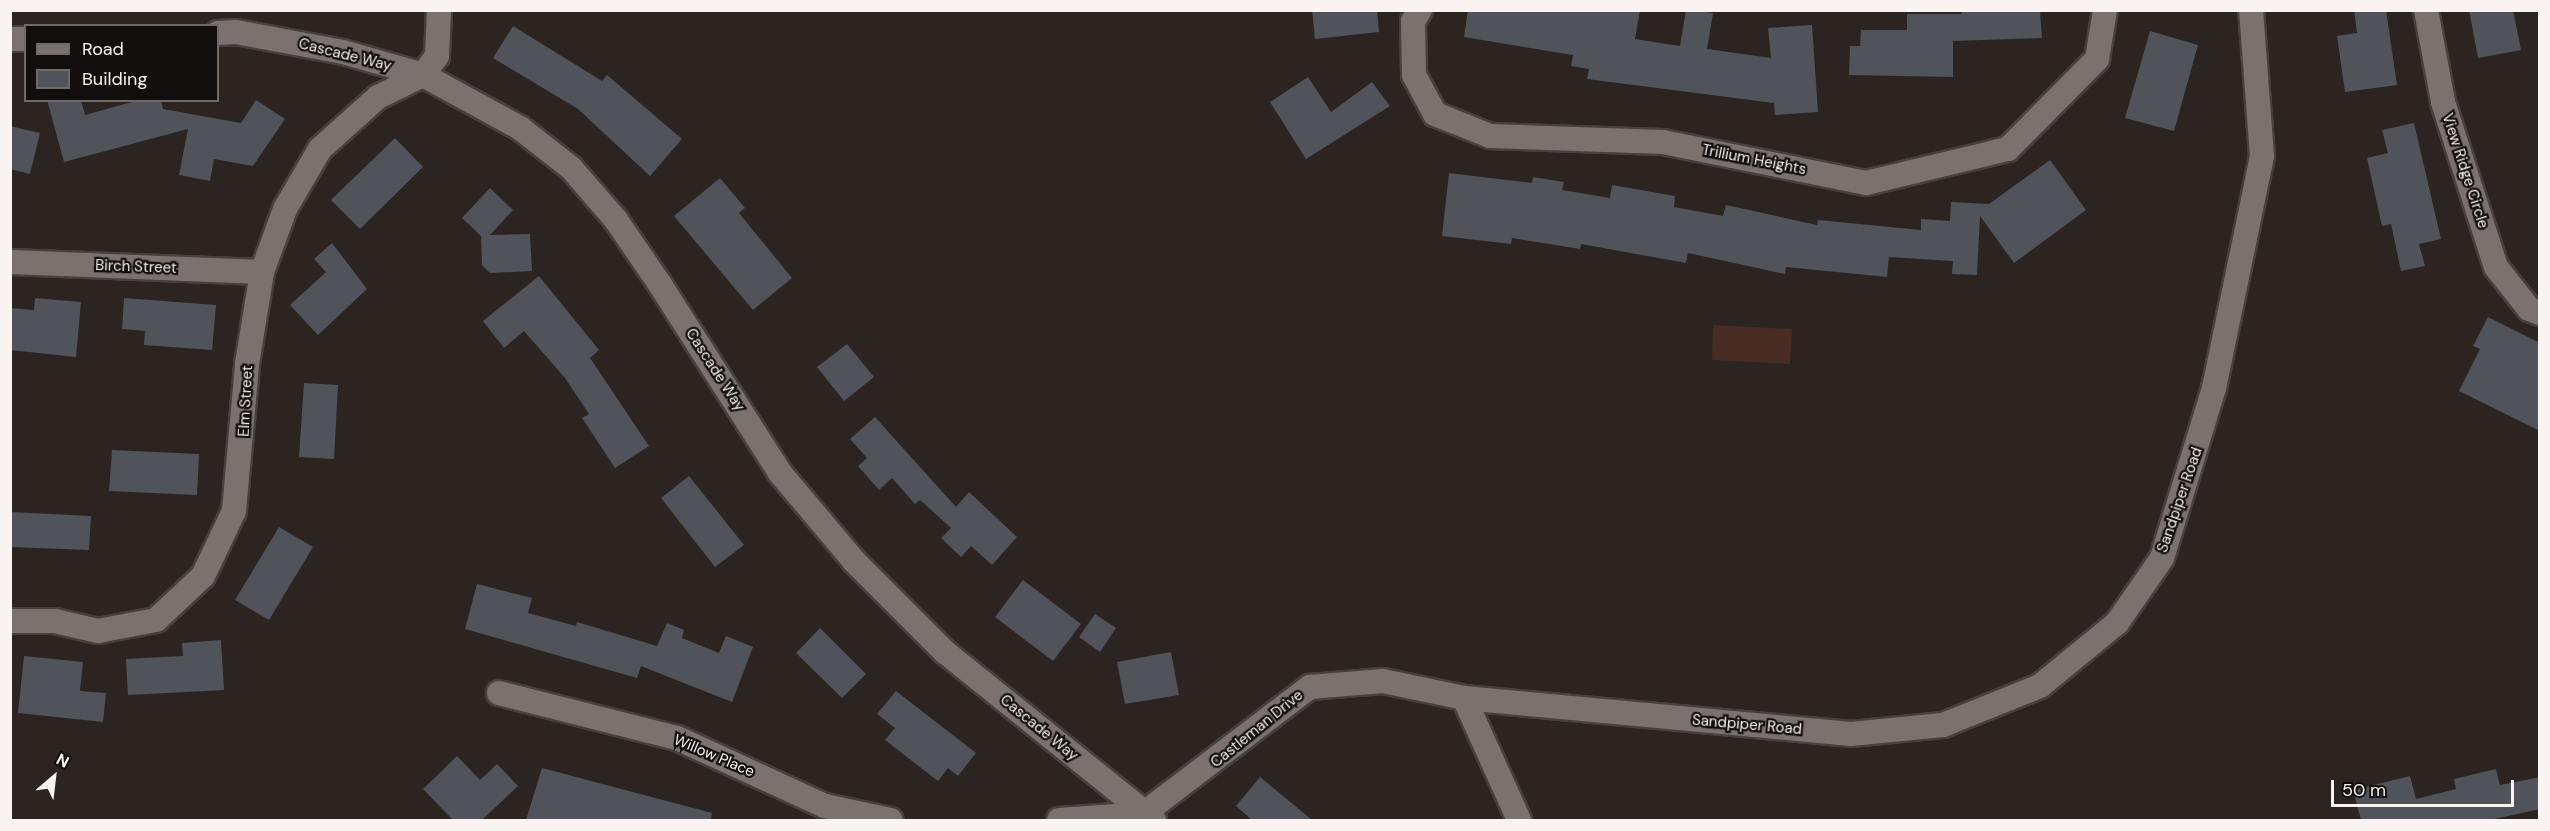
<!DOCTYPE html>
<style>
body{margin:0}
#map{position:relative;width:2550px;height:831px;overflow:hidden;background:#2b2421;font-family:"DM Sans",sans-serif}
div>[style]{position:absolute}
.green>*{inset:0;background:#492c23}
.building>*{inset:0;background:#50535a}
.roads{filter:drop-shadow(2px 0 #46403e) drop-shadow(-2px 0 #46403e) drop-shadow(0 2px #46403e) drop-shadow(0 -2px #46403e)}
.minor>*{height:24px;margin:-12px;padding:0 12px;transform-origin:12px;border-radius:12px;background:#7b726f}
span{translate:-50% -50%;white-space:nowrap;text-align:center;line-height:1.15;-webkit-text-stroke:4.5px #110e0d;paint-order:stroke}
.street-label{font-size:15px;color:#f9f4f2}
.frame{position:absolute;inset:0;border:12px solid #f9f4f2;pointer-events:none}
.legend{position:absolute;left:24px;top:24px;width:195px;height:78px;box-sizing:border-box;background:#110e0d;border:2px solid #6e6a69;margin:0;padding:8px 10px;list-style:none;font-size:18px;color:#f9f4f2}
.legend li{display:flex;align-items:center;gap:12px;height:30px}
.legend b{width:30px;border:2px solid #6e6a69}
.north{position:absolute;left:24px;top:747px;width:60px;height:60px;-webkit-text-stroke:4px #110e0d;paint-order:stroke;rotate:28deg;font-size:16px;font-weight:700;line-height:24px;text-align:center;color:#f9f4f2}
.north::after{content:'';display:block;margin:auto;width:21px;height:27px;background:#f9f4f2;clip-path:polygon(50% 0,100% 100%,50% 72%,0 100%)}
.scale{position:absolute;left:2331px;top:780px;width:183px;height:27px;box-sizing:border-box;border:3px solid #f9f4f2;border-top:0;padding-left:8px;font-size:18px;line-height:21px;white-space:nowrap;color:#f9f4f2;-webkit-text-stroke:4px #110e0d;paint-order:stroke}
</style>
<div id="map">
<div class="green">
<div style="clip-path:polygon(1713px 325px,1792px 329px,1790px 364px,1712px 360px)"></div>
</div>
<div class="building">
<div style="clip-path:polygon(1312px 10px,1377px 10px,1379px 32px,1315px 39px)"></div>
<div style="clip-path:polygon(1468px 10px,1640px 10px,1635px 39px,1680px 46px,1686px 10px,1713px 13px,1707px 49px,1771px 58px,1768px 28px,1812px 25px,1818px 112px,1775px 115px,1774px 103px,1587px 79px,1589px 69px,1571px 66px,1573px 55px,1464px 37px)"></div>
<div style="clip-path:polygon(1961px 10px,2040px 10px,2042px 38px,1953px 41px,1953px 77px,1849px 75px,1850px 46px,1860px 46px,1861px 30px,1907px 30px,1907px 14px,1962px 14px)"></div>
<div style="clip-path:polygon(2354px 10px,2386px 10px,2397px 85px,2345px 92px,2337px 36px,2357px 33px)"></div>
<div style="clip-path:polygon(2469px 10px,2513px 10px,2521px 50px,2478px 58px)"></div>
<div style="clip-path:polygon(513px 26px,602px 81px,607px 75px,682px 139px,650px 176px,578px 109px,493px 58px)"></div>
<div style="clip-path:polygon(2150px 31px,2198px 45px,2174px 131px,2125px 118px)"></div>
<div style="clip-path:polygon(1308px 77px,1331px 112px,1372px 82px,1390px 106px,1306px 159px,1270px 102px)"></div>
<div style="clip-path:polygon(47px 100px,81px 100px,85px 115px,139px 100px,161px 100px,163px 109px,241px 123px,256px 100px,285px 119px,253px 166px,214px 159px,210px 181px,179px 175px,188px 129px,64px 162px)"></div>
<div style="clip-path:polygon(2414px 123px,2441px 239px,2419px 244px,2425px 266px,2401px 271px,2391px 224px,2382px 226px,2367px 158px,2388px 153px,2382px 130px)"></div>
<div style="clip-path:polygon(10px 126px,40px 133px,30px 174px,10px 169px)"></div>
<div style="clip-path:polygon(395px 138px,423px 167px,360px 229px,331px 200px)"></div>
<div style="clip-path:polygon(2050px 160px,2086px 210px,2014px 263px,1980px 216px,1977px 275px,1952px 274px,1953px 261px,1889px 257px,1887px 277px,1786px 267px,1785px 274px,1688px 253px,1686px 263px,1581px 244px,1580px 249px,1512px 238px,1511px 244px,1442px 236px,1449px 173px,1532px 183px,1533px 177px,1564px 182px,1562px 190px,1610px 198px,1612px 185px,1675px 196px,1674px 207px,1723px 216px,1726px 205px,1817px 225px,1818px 220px,1921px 230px,1921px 219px,1950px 221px,1951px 202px,1989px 204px)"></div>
<div style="clip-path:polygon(720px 178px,745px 208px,739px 213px,792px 278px,753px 310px,674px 216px)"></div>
<div style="clip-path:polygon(490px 188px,513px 210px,490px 235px,530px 234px,532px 271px,490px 273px,482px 265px,481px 236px,462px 218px)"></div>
<div style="clip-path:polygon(332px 243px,367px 289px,318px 335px,290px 305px,326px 272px,314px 259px)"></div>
<div style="clip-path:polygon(539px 276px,599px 350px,590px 358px,649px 446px,615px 468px,582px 418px,589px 414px,565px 378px,524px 331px,504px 348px,483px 321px)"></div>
<div style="clip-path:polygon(35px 298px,81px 302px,76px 357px,10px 350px,10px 308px,34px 310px)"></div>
<div style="clip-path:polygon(124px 298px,216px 305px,212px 350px,144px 345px,145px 331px,122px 329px)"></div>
<div style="clip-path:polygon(2488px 317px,2540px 343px,2540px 431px,2459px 391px,2480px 349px,2473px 346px)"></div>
<div style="clip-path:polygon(847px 344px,874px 377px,844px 401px,817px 367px)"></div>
<div style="clip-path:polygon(304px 383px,338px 385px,334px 459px,299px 457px)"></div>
<div style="clip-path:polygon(875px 417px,956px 507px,969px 492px,1017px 537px,992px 565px,971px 546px,961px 557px,941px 538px,951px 528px,920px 500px,915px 504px,892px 478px,879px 490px,858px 466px,867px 458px,850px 439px)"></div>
<div style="clip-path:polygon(112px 450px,199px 454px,197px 495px,109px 491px)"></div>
<div style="clip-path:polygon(689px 476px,744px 545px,715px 567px,661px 498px)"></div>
<div style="clip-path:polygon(10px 512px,91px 516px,89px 550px,10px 547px)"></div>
<div style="clip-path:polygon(279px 527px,313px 547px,269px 620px,235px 600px)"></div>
<div style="clip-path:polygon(1023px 580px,1081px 624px,1053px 661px,995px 617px)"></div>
<div style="clip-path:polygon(477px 584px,532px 598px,528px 613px,576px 626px,577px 622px,657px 646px,667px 623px,684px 630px,682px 638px,719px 653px,726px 636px,753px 647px,732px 702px,641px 666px,637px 678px,465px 629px)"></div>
<div style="clip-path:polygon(1095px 614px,1116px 628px,1100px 652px,1079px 637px)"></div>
<div style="clip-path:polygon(820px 628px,866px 674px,842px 698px,796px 653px)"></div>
<div style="clip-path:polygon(221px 640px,224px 690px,128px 695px,126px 659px,183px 656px,182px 643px)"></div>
<div style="clip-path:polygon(1171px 652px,1179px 695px,1125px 704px,1117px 662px)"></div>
<div style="clip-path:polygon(24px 656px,83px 662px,80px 691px,106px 693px,103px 722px,18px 713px)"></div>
<div style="clip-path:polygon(896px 691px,976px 753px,958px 776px,948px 768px,938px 781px,885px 740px,895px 728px,877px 714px)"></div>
<div style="clip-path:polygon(457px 756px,480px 780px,497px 764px,518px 786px,482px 820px,453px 820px,423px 789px)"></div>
<div style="clip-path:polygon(542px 768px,712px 813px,711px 820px,526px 820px)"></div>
<div style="clip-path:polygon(2496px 769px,2500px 785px,2540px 777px,2540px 809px,2490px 820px,2361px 820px,2353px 790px,2410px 776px,2416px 799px,2456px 789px,2454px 779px)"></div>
<div style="clip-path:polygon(1260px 777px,1312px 820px,1252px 820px,1236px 806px)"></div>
</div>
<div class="roads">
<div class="minor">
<div style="left:1420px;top:10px;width:13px;rotate:122deg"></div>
<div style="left:1413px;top:21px;width:54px;rotate:88.9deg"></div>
<div style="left:1414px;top:75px;width:44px;rotate:61.7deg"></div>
<div style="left:1435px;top:114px;width:59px;rotate:21.8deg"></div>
<div style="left:1490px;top:136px;width:173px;rotate:2deg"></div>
<div style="left:1663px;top:142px;width:207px;rotate:11.4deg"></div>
<div style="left:1866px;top:183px;width:146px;rotate:-13.5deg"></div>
<div style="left:2008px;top:149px;width:127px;rotate:-45.3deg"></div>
<div style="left:2097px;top:59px;width:50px;rotate:-80.7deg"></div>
<div style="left:2426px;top:10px;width:94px;rotate:79.5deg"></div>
<div style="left:2443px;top:102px;width:173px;rotate:72.2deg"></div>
<div style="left:2496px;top:267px;width:53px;rotate:51.8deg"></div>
<div style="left:2529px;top:309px;width:12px;rotate:20deg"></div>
<div style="left:218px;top:33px;width:18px;rotate:-3deg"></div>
<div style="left:236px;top:32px;width:109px;rotate:10.6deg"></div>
<div style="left:343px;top:52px;width:83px;rotate:16deg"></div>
<div style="left:423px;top:75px;width:111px;rotate:28.7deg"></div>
<div style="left:520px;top:128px;width:65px;rotate:38.1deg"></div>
<div style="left:571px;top:168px;width:69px;rotate:49.1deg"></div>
<div style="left:616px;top:220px;width:80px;rotate:55.7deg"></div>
<div style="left:661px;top:286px;width:222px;rotate:57.5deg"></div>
<div style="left:780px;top:473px;width:115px;rotate:49.9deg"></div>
<div style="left:854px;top:561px;width:129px;rotate:45deg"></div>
<div style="left:945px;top:652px;width:268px;rotate:38.8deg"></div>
<div style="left:10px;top:39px;width:16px"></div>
<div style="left:10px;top:262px;width:252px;rotate:2.3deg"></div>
<div style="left:10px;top:621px;width:45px"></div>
<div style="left:55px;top:621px;width:44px;rotate:13.1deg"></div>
<div style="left:98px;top:631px;width:59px;rotate:-10.7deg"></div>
<div style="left:156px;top:620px;width:64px;rotate:-43.1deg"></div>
<div style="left:203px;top:576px;width:72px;rotate:-64.5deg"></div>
<div style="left:234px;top:511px;width:148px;rotate:-84.9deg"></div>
<div style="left:247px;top:364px;width:93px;rotate:-80.7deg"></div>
<div style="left:262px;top:272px;width:67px;rotate:-69.9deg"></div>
<div style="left:285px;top:209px;width:69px;rotate:-59.7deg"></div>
<div style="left:320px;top:149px;width:78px;rotate:-41.9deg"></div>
<div style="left:378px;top:97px;width:50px;rotate:-26.1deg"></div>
<div style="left:423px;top:75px;width:24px;rotate:-54deg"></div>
<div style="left:437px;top:56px;width:46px;rotate:-87.5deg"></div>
<div style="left:499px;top:693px;width:184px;rotate:14.2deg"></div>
<div style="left:677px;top:738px;width:163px;rotate:24.7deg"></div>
<div style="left:825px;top:806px;width:67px;rotate:12deg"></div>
<div style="left:1464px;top:698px;width:389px;rotate:5.3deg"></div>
<div style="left:1851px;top:734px;width:92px;rotate:-5.6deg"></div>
<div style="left:1943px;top:725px;width:105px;rotate:-21.9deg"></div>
<div style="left:2040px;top:686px;width:99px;rotate:-39.3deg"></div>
<div style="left:2117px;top:623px;width:79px;rotate:-55.3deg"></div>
<div style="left:2162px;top:558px;width:178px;rotate:-73deg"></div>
<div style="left:2214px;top:388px;width:237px;rotate:-78.3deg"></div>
<div style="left:2262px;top:156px;width:146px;rotate:-94.3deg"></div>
<div style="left:1059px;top:820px;width:84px;rotate:-4.1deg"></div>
<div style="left:1143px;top:814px;width:210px;rotate:-37.3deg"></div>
<div style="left:1310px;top:687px;width:73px;rotate:-4.7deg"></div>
<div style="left:1383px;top:681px;width:83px;rotate:11.9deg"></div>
<div style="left:1464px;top:698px;width:134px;rotate:65.7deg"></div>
</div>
</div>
<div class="street-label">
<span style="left:345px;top:55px;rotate:14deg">Cascade Way</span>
<span style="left:1754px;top:160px;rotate:11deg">Trillium Heights</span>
<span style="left:2465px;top:171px;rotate:72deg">View Ridge Circle</span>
<span style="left:136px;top:267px;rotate:2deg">Birch Street</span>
<span style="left:715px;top:370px;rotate:57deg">Cascade Way</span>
<span style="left:246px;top:401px;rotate:-87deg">Elm Street</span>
<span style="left:2180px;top:500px;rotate:-71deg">Sandpiper Road</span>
<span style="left:1747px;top:725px;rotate:5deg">Sandpiper Road</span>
<span style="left:1039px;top:728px;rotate:39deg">Cascade Way</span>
<span style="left:1257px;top:729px;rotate:-39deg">Castleman Drive</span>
<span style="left:714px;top:756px;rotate:23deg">Willow Place</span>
</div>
<div class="frame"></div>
<ul class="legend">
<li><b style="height:8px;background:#7b726f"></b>Road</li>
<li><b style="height:16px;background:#50535a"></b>Building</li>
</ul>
<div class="north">N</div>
<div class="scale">50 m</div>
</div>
